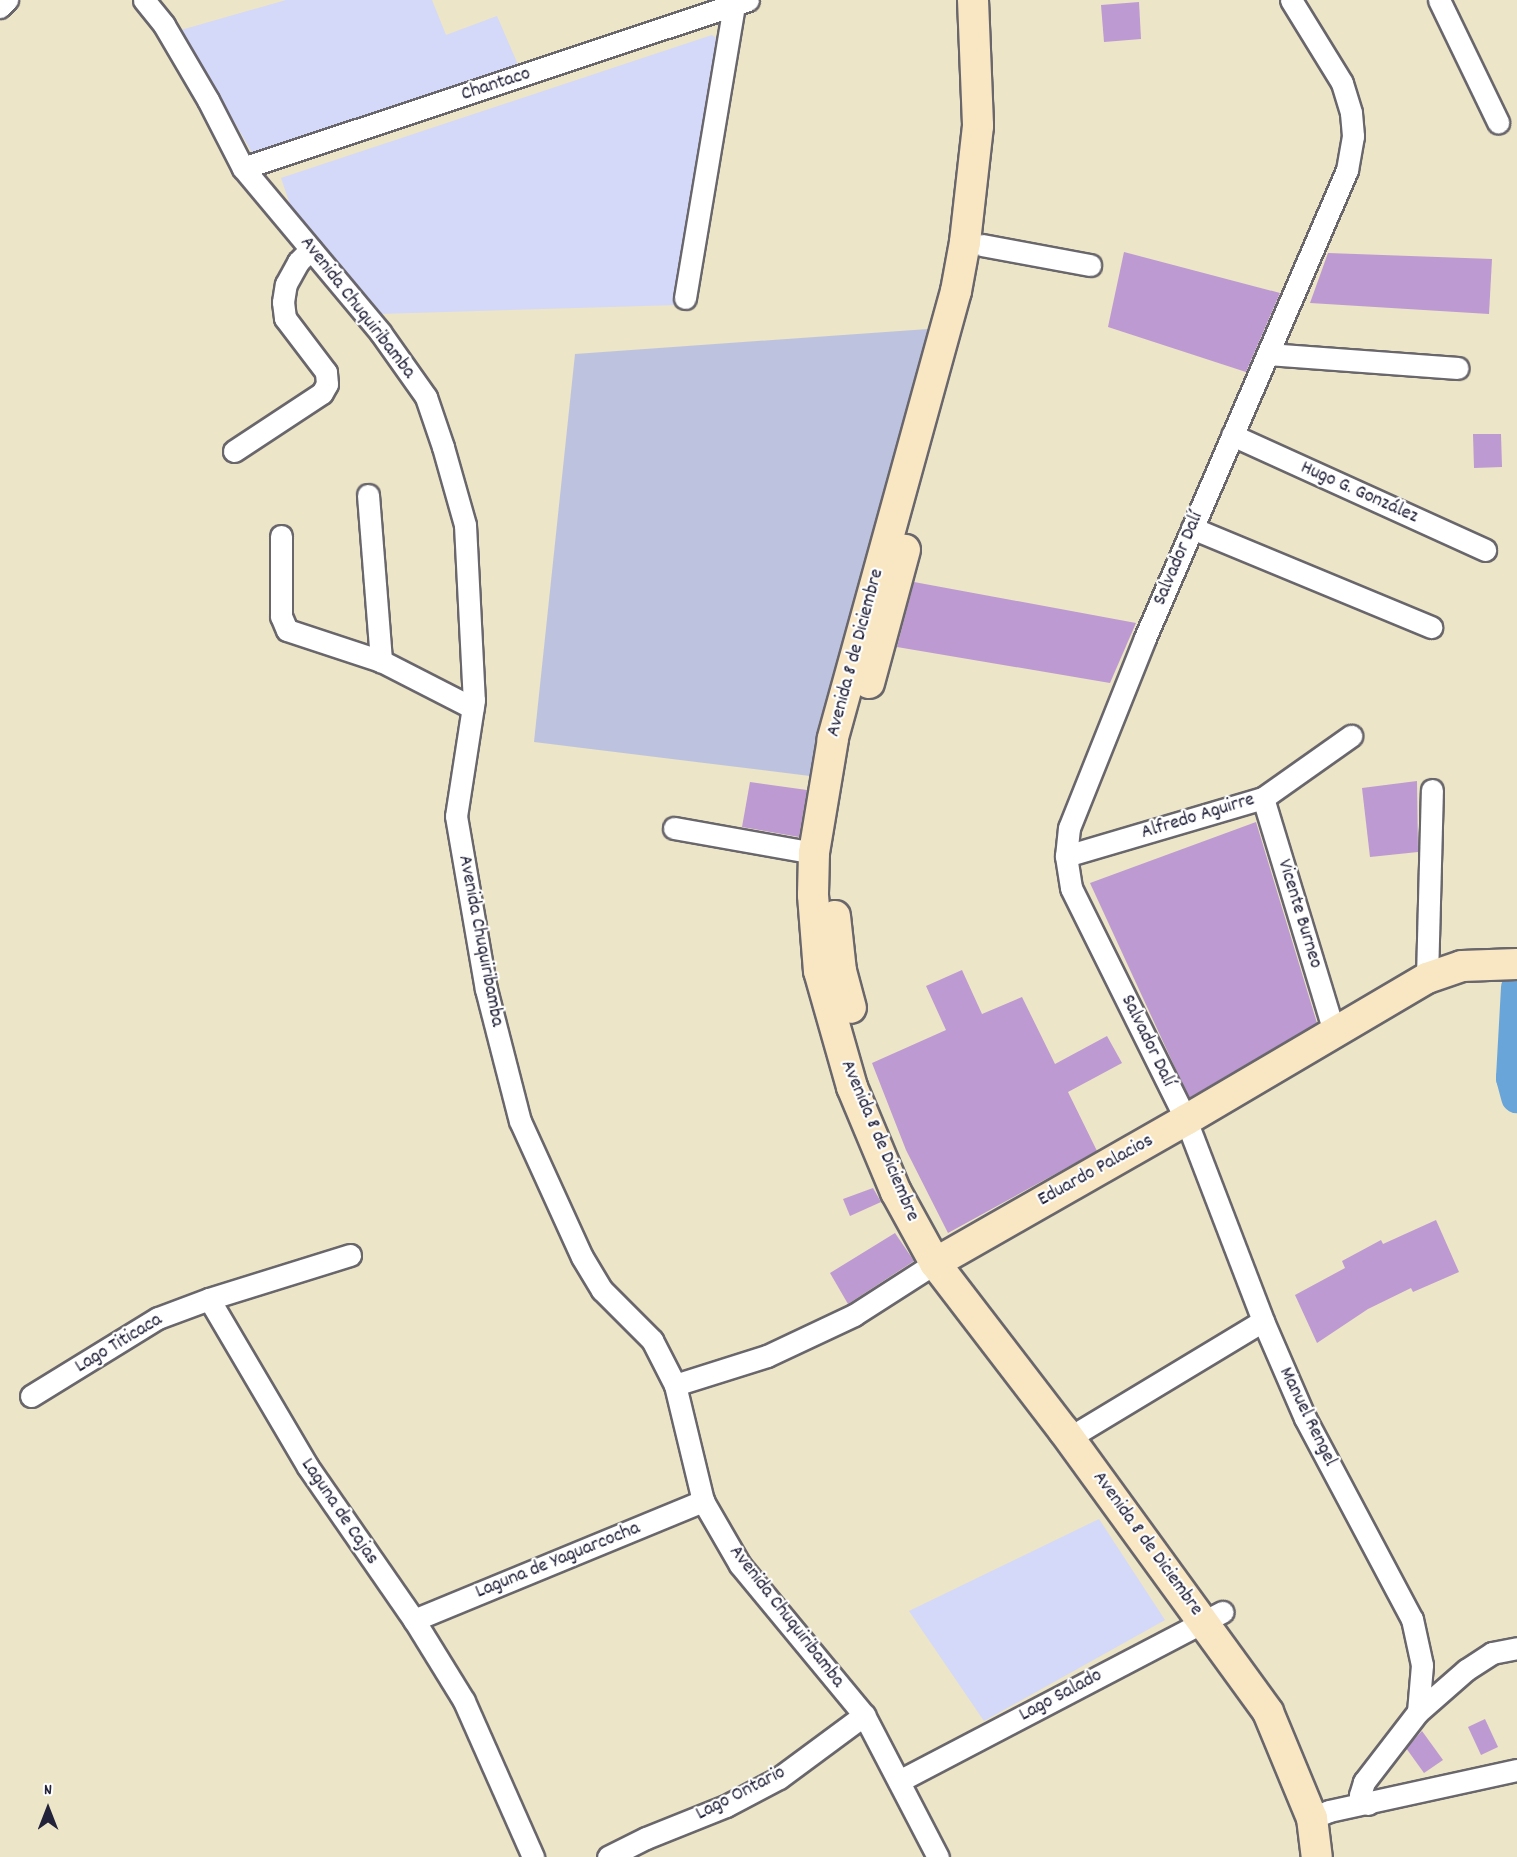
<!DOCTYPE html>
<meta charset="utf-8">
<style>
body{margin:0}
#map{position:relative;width:1517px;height:1857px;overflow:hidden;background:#ece5c7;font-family:Dekko,sans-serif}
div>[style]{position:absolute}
.built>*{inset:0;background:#d4d8f9}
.industrial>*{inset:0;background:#bdc3de}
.river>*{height:32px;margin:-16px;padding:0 16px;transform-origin:16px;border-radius:16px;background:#6aa5da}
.building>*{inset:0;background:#bd9ad2}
.roads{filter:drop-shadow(2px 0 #69666c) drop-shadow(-2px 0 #69666c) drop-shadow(0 2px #69666c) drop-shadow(0 -2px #69666c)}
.street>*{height:21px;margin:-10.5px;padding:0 10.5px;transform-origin:10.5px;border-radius:10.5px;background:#fff}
.secondary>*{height:30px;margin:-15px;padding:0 15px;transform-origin:15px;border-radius:15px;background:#f9e7c3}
span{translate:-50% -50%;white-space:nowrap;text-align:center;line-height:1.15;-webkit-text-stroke:4.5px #fff;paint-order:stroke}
.street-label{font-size:20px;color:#22223b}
.north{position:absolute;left:18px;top:1779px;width:60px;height:60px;-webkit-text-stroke:4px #fff;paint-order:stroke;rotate:0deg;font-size:16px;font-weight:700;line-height:24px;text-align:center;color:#22223b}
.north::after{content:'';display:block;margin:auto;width:21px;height:27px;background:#22223b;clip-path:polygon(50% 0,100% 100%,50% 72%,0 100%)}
</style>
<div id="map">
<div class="built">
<div style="clip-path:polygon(286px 0,432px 0,446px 35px,497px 16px,519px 67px,254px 156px,181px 30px)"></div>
<div style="clip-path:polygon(712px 35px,719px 40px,677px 305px,378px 314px,292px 210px,281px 178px)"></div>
<div style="clip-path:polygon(1099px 1519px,1165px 1620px,984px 1721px,909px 1611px)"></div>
</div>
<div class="industrial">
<div style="clip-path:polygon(928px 329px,810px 776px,534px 742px,575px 354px)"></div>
</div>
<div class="river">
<div style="left:1517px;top:988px;width:90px;rotate:93.2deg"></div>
<div style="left:1512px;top:1078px;width:20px;rotate:75deg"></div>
</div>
<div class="building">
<div style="clip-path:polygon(1139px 2px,1141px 39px,1104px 42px,1101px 5px)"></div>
<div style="clip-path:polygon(1124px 252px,1280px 293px,1246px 372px,1108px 327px)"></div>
<div style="clip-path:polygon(1328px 253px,1492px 259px,1489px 314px,1310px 303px)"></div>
<div style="clip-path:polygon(1473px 434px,1501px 434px,1502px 467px,1474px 468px)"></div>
<div style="clip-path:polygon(914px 582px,1136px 623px,1110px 683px,897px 647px)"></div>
<div style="clip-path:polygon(1417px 781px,1418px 852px,1370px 857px,1362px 788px)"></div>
<div style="clip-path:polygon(750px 782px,807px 790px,799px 837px,742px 827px)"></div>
<div style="clip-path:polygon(1256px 822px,1317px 1023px,1189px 1098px,1090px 883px)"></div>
<div style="clip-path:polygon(962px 970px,982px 1014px,1022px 997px,1055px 1064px,1107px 1036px,1122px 1063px,1068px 1092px,1097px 1151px,948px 1233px,906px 1150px,872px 1063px,946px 1030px,926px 986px)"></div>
<div style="clip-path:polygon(873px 1188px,881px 1202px,850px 1216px,843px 1199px)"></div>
<div style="clip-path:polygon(1436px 1220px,1459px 1272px,1413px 1292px,1411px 1288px,1368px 1309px,1317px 1343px,1295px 1295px,1345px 1268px,1342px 1261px,1381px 1240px,1383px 1244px)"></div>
<div style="clip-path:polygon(895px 1233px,914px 1261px,848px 1304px,830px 1273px)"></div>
<div style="clip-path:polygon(1485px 1719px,1498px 1747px,1481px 1755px,1468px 1727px)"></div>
<div style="clip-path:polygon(1422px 1731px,1443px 1760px,1424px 1773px,1406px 1748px)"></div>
</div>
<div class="roads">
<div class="street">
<div style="left:144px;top:0;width:32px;rotate:51deg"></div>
<div style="left:164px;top:25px;width:87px;rotate:59.6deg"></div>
<div style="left:208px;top:100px;width:76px;rotate:62.8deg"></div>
<div style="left:243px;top:168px;width:214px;rotate:50.1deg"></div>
<div style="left:380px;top:332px;width:80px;rotate:54.7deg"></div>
<div style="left:426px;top:397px;width:53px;rotate:71.2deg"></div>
<div style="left:443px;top:447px;width:81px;rotate:74.2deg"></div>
<div style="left:465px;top:525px;width:175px;rotate:87.1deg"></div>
<div style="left:474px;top:700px;width:117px;rotate:98.8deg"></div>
<div style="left:456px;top:816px;width:176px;rotate:80.2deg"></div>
<div style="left:486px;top:989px;width:136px;rotate:75.6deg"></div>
<div style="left:520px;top:1121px;width:149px;rotate:65.5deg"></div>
<div style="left:582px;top:1257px;width:39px;rotate:59deg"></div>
<div style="left:602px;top:1290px;width:71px;rotate:45deg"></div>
<div style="left:652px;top:1340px;width:51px;rotate:62.9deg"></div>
<div style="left:675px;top:1385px;width:119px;rotate:76.4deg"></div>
<div style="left:703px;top:1501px;width:74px;rotate:60deg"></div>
<div style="left:740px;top:1565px;width:195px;rotate:50.4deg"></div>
<div style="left:864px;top:1715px;width:160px;rotate:62.5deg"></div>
<div style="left:1291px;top:0;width:97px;rotate:58.4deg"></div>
<div style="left:1342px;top:83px;width:31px;rotate:73deg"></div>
<div style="left:1351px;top:113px;width:23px;rotate:85deg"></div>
<div style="left:1353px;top:136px;width:35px;rotate:100deg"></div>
<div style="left:1347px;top:170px;width:510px;rotate:113.35deg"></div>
<div style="left:1145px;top:638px;width:205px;rotate:111.8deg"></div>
<div style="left:1069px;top:828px;width:28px;rotate:96deg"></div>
<div style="left:1066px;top:856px;width:32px;rotate:81deg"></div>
<div style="left:1071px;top:888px;width:259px;rotate:63.6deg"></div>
<div style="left:1186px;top:1120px;width:215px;rotate:69deg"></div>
<div style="left:1263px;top:1321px;width:106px;rotate:66.6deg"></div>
<div style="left:1305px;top:1418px;width:228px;rotate:62deg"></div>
<div style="left:1412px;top:1619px;width:47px;rotate:77.7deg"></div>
<div style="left:1422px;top:1665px;width:47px;rotate:94.9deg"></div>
<div style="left:1439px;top:0;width:136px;rotate:64.2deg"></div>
<div style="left:0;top:7px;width:10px;rotate:-45deg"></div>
<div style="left:243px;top:168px;width:532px;rotate:-18.4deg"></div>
<div style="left:982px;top:245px;width:110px;rotate:10.5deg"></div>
<div style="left:685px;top:298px;width:297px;rotate:-80.5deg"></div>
<div style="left:1268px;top:354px;width:190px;rotate:4.2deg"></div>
<div style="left:1232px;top:435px;width:278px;rotate:24.4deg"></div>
<div style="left:234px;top:451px;width:105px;rotate:-33.4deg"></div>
<div style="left:322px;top:393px;width:10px;rotate:-61deg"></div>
<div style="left:327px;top:384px;width:12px;rotate:-95deg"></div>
<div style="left:326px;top:372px;width:68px;rotate:-127.2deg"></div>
<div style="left:285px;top:318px;width:16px;rotate:-97deg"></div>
<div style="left:283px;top:302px;width:18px;rotate:-81deg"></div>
<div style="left:286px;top:284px;width:25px;rotate:-61deg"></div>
<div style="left:298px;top:262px;width:18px;rotate:-45deg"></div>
<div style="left:368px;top:495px;width:167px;rotate:85.5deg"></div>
<div style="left:1192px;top:528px;width:259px;rotate:22.5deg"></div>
<div style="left:281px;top:536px;width:80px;rotate:90deg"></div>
<div style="left:281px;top:616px;width:15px;rotate:67deg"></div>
<div style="left:287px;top:630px;width:99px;rotate:18.3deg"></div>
<div style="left:381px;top:661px;width:103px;rotate:27.1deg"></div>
<div style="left:1263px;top:798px;width:244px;rotate:73.1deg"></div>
<div style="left:674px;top:828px;width:142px;rotate:10.1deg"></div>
<div style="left:1066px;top:856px;width:205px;rotate:-16.4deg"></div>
<div style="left:1263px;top:798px;width:108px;rotate:-35.2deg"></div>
<div style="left:1427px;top:978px;width:188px;rotate:-88.5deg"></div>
<div style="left:350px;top:1255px;width:148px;rotate:162.7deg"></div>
<div style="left:209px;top:1299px;width:195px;rotate:59.5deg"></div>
<div style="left:308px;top:1467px;width:186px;rotate:55.3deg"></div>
<div style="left:414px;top:1620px;width:95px;rotate:58.3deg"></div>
<div style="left:464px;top:1701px;width:171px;rotate:66.1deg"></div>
<div style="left:675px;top:1385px;width:96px;rotate:-17.5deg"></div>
<div style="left:767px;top:1356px;width:96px;rotate:-25.2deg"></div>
<div style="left:854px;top:1315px;width:96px;rotate:-32.7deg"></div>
<div style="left:31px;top:1396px;width:149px;rotate:-31.6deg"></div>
<div style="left:158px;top:1318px;width:54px;rotate:-20.4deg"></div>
<div style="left:1082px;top:1430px;width:211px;rotate:-31.1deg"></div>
<div style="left:414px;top:1620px;width:313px;rotate:-22.4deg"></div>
<div style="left:899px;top:1781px;width:365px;rotate:-27.6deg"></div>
<div style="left:1368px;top:1804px;width:12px;rotate:-132deg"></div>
<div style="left:1360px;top:1795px;width:14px;rotate:-73deg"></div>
<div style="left:1364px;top:1782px;width:88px;rotate:-52.4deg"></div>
<div style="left:1418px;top:1712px;width:64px;rotate:-41.2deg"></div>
<div style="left:1466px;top:1670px;width:31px;rotate:-33deg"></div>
<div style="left:1492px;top:1653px;width:25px;rotate:-11deg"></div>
<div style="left:1312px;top:1818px;width:18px;rotate:-22deg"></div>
<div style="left:1329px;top:1811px;width:192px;rotate:-12.3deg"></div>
<div style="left:608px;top:1857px;width:42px;rotate:-26.6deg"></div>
<div style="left:646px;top:1838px;width:86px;rotate:-21.8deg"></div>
<div style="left:726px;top:1806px;width:60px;rotate:-27.8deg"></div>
<div style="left:779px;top:1778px;width:106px;rotate:-36.5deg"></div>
</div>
<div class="secondary">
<div style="left:973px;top:0;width:126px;rotate:87.7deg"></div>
<div style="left:978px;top:126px;width:117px;rotate:96.4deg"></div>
<div style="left:965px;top:242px;width:50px;rotate:100.4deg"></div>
<div style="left:956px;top:291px;width:465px;rotate:105.4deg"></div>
<div style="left:833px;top:739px;width:116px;rotate:99.5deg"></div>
<div style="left:814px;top:853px;width:42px;rotate:91.4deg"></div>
<div style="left:813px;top:895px;width:76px;rotate:85.5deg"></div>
<div style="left:819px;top:971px;width:121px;rotate:74.1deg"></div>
<div style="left:852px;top:1087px;width:114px;rotate:67.3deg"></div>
<div style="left:896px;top:1192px;width:81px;rotate:61.2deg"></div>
<div style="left:935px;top:1263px;width:212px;rotate:52.5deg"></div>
<div style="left:1064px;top:1431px;width:347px;rotate:54deg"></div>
<div style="left:1268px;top:1712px;width:115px;rotate:67.5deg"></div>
<div style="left:1312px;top:1818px;width:39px;rotate:83deg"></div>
<div style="left:869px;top:683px;width:138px;rotate:-74.9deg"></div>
<div style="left:835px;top:916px;width:55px;rotate:83.8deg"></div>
<div style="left:841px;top:971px;width:38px;rotate:75deg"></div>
<div style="left:935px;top:1263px;width:289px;rotate:-29.7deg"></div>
<div style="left:1186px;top:1120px;width:280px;rotate:-30.5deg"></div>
<div style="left:1427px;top:978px;width:37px;rotate:-19deg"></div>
<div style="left:1462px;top:966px;width:55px;rotate:-2.1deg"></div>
</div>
</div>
<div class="street-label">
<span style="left:496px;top:85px;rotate:-18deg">Chantaco</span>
<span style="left:357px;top:308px;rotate:52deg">Avenida Chuquiribamba</span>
<span style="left:1359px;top:493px;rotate:24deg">Hugo G. González</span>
<span style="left:1179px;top:559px;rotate:-67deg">Salvador Dalí</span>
<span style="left:856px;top:653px;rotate:-75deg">Avenida 8 de Diciembre</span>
<span style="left:1198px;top:817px;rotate:-17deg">Alfredo Aguirre</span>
<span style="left:1299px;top:914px;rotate:73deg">Vicente Burneo</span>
<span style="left:480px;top:941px;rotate:79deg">Avenida Chuquiribamba</span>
<span style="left:1147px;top:1041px;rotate:64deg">Salvador Dalí</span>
<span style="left:879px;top:1141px;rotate:67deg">Avenida 8 de Diciembre</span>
<span style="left:1096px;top:1171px;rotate:-29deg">Eduardo Palacios</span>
<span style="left:119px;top:1344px;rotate:-31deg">Lago Titicaca</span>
<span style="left:1307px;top:1417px;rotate:64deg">Manuel Rengel</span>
<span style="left:339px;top:1512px;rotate:56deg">Laguna de Cajas</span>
<span style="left:1147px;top:1544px;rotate:54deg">Avenida 8 de Diciembre</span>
<span style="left:558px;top:1561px;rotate:-22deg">Laguna de Yaguarcocha</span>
<span style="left:786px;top:1617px;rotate:52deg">Avenida Chuquiribamba</span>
<span style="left:1061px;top:1696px;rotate:-28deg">Lago Salado</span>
<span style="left:741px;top:1794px;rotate:-27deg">Lago Ontario</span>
</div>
<div class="north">N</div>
</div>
